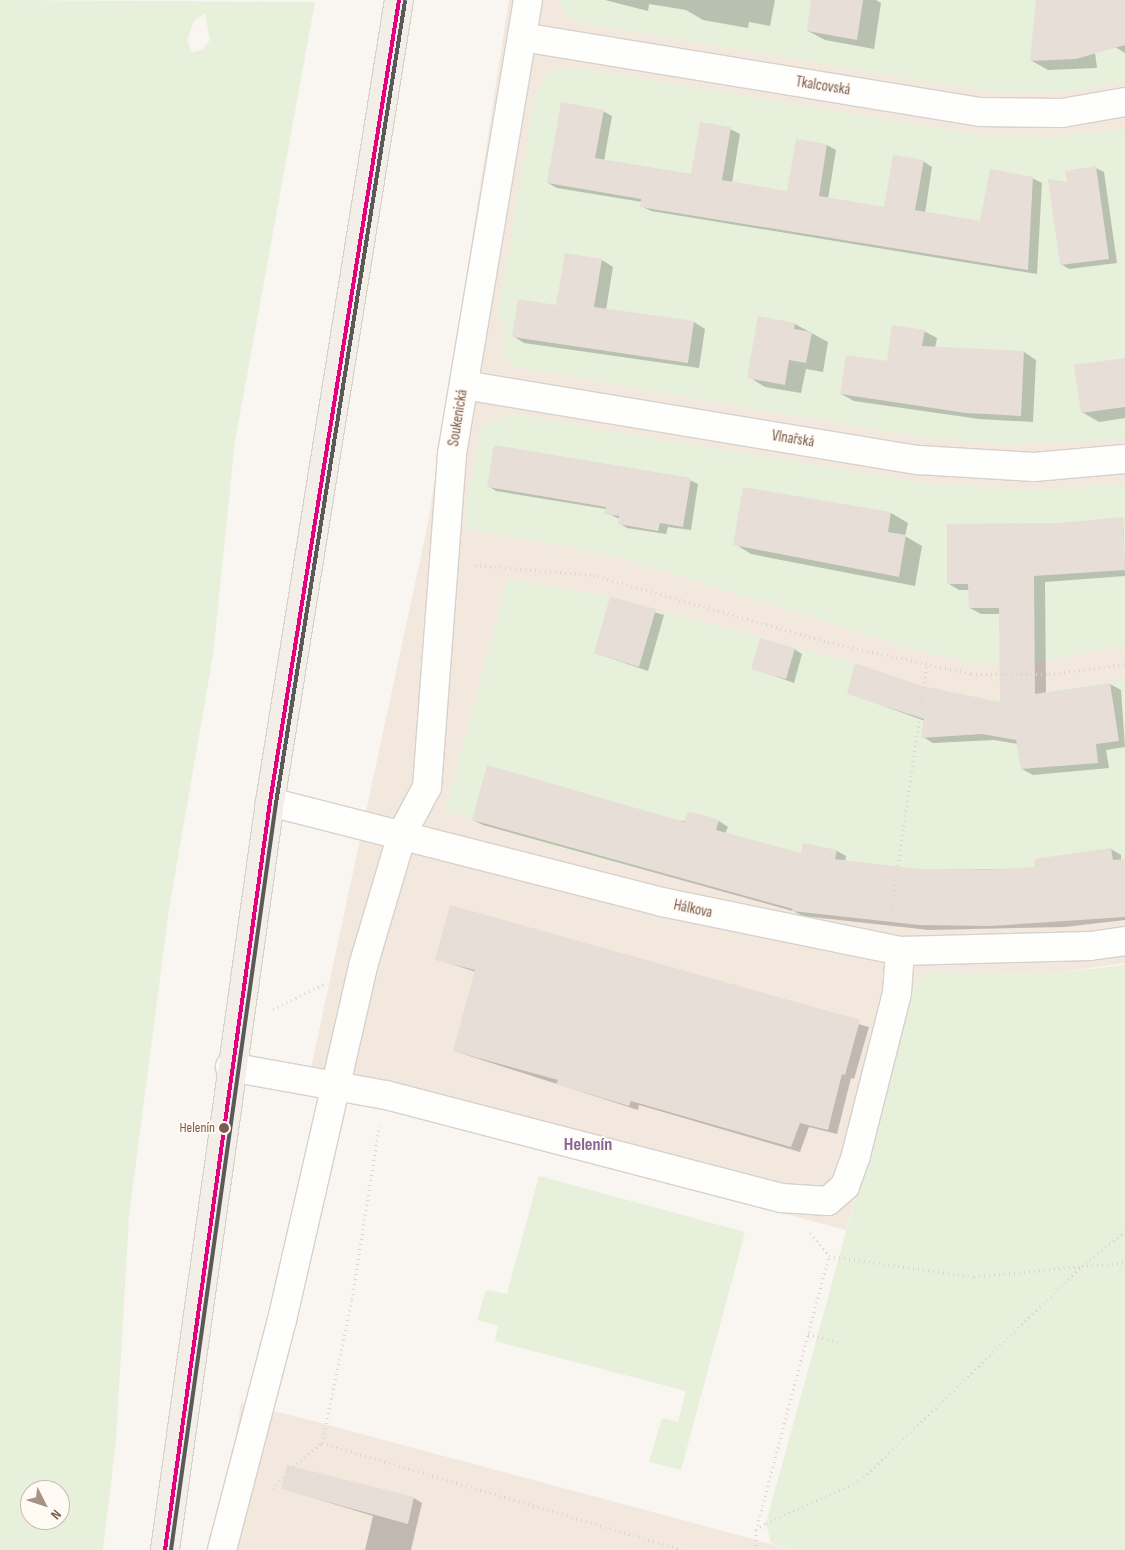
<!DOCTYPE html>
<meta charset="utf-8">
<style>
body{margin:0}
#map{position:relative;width:1125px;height:1550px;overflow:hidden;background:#f9f5f0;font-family:"Sofia Sans Condensed",sans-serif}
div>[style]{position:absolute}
.residential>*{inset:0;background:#f2e8de}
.green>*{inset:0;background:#e7f0db}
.shadow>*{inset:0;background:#0003}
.building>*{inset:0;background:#e6ded7}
.path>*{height:3px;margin-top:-1.5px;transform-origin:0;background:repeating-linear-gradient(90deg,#dcd5d0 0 1px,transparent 0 5px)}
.roads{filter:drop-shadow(1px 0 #d7d1cb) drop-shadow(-1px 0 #d7d1cb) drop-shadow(0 1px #d7d1cb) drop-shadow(0 -1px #d7d1cb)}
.minor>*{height:28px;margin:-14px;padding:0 14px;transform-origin:14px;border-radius:14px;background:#fefefd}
.major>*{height:28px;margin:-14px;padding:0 14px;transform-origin:14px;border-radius:14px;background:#f3eee8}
.bus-1>*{height:4px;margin:-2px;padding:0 2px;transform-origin:2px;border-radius:2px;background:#e5007d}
.bus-2>*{height:4px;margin:-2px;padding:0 2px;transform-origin:2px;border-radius:2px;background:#595959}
.dots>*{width:14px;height:14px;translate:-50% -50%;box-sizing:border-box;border:2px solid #fffaf3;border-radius:50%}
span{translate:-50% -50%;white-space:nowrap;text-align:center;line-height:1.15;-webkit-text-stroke:4px #fffaf3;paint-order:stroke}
.bus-label{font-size:14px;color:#7a5c4d}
.right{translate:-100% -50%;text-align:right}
.street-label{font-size:15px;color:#7a5c4d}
.quarter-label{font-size:18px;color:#846695;font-weight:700}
.north{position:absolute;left:20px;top:1480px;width:50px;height:50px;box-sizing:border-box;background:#fffaf3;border:1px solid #cabbb1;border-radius:50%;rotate:131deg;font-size:14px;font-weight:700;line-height:20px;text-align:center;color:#7a5c4d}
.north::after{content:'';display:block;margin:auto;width:18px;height:22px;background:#a69286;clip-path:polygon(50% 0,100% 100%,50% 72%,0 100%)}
</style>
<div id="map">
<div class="residential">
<div style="clip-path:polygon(509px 0,1125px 0,1125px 963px,1049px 974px,923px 972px,913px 988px,846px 1230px,307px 1087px,428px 523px)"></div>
<div style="clip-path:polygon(241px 1403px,298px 1417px,794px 1550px,219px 1550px)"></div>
</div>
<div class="green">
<div style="clip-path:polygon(evenodd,0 0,315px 2px,235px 441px,213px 655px,169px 909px,129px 1216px,116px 1441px,103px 1550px,0 1550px,0 0,205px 13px,210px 40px,203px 49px,192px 53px,187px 40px,194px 21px,205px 13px,0 0,30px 1490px,60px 1490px,60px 1520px,30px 1520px,30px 1490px)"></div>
<div style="clip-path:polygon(559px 0,1125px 0,1125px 82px,1066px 92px,1010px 94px,932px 83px,584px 23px,564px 14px)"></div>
<div style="clip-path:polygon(573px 67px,979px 135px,1052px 137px,1125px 128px,1125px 439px,1008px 445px,925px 438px,513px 367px,503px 354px,504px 323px,497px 322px,536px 91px,549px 72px)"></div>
<div style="clip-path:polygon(510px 414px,522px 414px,601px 430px,930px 484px,1037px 490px,1125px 484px,1125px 646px,1035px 662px,977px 664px,922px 652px,616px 556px,465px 528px,467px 495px,481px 432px,486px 424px)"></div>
<div style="clip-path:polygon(508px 578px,610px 597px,855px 663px,921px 686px,984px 699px,1125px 680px,1125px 916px,990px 926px,923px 925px,812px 913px,811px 917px,792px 911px,793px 909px,561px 848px,445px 811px)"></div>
<div style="clip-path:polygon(1125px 965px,1125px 1550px,794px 1550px,771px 1543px,766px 1523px,913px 988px,923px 972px,1049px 974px)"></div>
<div style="clip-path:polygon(539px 1176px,745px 1232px,681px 1470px,649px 1462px,662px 1418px,678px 1422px,686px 1391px,495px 1341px,498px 1326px,477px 1320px,486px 1290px,507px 1294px)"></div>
</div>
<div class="shadow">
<div style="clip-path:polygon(605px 0,775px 0,770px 26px,749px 22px,748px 28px,703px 20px,686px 10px,649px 4px,648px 11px)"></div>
<div style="clip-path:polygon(813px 0,876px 0,881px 3px,874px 49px,825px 40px,808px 31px)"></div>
<div style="clip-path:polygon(1037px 0,1125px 0,1125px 53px,1115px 47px,1094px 45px,1097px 68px,1048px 70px,1032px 61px)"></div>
<div style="clip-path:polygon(603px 111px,612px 116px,604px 161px,692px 175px,730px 129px,740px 134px,732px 183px,788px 192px,827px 145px,836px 150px,828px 199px,885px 208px,923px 161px,932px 167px,925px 213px,981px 223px,1032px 178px,1042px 183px,1037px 274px,651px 211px,641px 206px,642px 202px,557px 188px,548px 183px)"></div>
<div style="clip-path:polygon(1096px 168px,1104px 172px,1117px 263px,1069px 269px,1061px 264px,1068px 184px)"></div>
<div style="clip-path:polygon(566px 254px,602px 260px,613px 267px,606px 310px,694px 322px,705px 329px,699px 368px,524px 343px,513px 336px,557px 307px)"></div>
<div style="clip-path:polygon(759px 318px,795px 324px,828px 342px,823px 372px,806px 369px,801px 393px,765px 387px,749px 377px)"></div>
<div style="clip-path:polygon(924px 331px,937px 338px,935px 348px,1024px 352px,1036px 360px,1033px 422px,979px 419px,854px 401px,841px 394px,888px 362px)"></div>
<div style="clip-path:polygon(1125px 359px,1125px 418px,1099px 422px,1082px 412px)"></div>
<div style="clip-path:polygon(690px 480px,698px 484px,691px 530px,668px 527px,666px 534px,627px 528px,619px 523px,620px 519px,606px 513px,606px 509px,496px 491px,488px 486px)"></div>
<div style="clip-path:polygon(891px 513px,908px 523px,905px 536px,922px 546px,915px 586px,751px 554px,735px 544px)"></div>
<div style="clip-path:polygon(1123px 519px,1125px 576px,1045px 582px,1046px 693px,1110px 684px,1121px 690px,1125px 747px,1106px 750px,1109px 768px,1033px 775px,1022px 769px,1018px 744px,994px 740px,933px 743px,923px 737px,925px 721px,848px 693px,922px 687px,1001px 703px,1001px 614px,981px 614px,970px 608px,970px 590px,959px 590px,949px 584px,1059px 525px)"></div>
<div style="clip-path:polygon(611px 599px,664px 615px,648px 671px,595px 653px)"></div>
<div style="clip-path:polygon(794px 649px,802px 654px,794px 683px,752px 668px)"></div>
<div style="clip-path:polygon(473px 820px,719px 821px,728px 827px,725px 834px,802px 854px,804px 845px,837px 851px,846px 856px,845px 862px,919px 870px,1036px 869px,1111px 849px,1121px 855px,1121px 860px,1125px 860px,1125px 920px,1065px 927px,929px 930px,803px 916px,793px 911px,483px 825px)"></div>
<div style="clip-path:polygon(450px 907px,869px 1027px,854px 1079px,851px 1078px,837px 1134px,809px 1127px,800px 1152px,639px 1105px,638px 1110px,454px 1051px,476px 972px,436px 959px)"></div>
<div style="clip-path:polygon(291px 1491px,414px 1498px,422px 1503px,411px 1550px,365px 1550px,373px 1516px)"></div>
</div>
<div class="building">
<div style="clip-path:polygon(811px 0,863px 0,857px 40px,807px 31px)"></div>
<div style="clip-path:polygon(1036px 0,1125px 0,1125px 45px,1076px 59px,1030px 61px)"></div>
<div style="clip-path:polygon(561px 102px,604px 110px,595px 158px,691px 174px,700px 122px,731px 127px,722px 180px,787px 191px,796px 139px,827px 144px,819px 196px,884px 207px,893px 155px,924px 160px,915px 210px,980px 221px,990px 169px,1033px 177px,1028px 270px,640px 207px,641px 199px,547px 183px)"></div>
<div style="clip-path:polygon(1096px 166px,1109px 259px,1060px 265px,1048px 179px,1067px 182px,1065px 171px)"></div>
<div style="clip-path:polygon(565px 253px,602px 259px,594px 307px,694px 321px,688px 363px,512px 337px,518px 299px,556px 305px)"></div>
<div style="clip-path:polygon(758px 316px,795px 323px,794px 329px,812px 332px,806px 363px,789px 360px,785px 385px,747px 378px)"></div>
<div style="clip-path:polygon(892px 325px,925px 330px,922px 346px,1024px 351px,1021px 416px,966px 413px,840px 394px,846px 355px,887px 361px)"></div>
<div style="clip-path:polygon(1125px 358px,1125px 407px,1081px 413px,1074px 365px)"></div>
<div style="clip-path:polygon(494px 445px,691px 478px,683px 527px,660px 523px,658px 531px,618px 524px,619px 516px,604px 514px,606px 507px,487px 487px)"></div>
<div style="clip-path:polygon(743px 487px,891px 512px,888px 532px,906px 535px,899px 577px,733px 545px)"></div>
<div style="clip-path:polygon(1123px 517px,1125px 570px,1034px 576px,1035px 694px,1110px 683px,1119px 741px,1096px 744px,1098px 763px,1021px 769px,1016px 740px,982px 734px,921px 738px,924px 719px,847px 694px,855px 663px,922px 686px,1000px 702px,999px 608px,969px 608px,968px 584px,947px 584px,947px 524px,1059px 523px)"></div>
<div style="clip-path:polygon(610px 597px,656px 609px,639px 667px,594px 653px)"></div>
<div style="clip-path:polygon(760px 638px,795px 648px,786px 679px,751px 669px)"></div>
<div style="clip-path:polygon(487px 765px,684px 822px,687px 812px,704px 815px,719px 820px,716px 830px,801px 853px,803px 843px,837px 850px,835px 859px,919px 869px,985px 870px,1035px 867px,1034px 859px,1111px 848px,1113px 860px,1125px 859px,1125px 917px,990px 926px,919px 925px,792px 911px,793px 909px,472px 820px)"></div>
<div style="clip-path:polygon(450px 905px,860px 1020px,845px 1075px,842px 1074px,828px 1130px,800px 1123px,791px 1147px,631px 1101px,629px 1106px,556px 1084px,558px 1080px,453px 1051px,475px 970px,435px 960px)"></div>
<div style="clip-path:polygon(287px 1465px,414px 1497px,408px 1524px,281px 1489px)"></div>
</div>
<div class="path">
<div style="left:475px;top:565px;width:118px;rotate:4.8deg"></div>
<div style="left:593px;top:575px;width:244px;rotate:15.9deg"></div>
<div style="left:828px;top:642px;width:147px;rotate:12.6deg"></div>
<div style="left:971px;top:674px;width:78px"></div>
<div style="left:1049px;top:674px;width:77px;rotate:-7.5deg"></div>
<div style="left:891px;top:915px;width:254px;rotate:-81.8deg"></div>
<div style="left:273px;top:1009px;width:59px;rotate:-26.1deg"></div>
<div style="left:810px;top:1233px;width:30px;rotate:50deg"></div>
<div style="left:829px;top:1256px;width:147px;rotate:8.2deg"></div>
<div style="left:974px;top:1277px;width:109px;rotate:-5.8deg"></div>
<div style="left:1082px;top:1266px;width:55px;rotate:-38.3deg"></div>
<div style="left:808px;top:1334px;width:31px;rotate:15deg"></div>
<div style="left:322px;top:1443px;width:147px;rotate:-78.2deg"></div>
<div style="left:352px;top:1299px;width:175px;rotate:-81.1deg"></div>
<div style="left:273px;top:1489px;width:20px;rotate:-53deg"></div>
<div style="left:285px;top:1473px;width:48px;rotate:-39deg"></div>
<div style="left:322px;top:1443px;width:377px;rotate:16.5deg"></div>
<div style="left:756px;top:1530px;width:284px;rotate:-75.1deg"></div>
<div style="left:756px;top:1550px;width:20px;rotate:-90deg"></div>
<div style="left:756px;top:1530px;width:12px;rotate:-35deg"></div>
<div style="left:766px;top:1523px;width:103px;rotate:-24.1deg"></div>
<div style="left:860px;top:1481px;width:309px;rotate:-44.1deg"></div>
<div style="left:1082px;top:1266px;width:43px;rotate:-4deg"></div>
</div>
<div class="roads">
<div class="minor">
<div style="left:522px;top:37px;width:464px;rotate:9.3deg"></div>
<div style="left:980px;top:112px;width:82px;rotate:0.7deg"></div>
<div style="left:1062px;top:113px;width:64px;rotate:-9.9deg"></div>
<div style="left:464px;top:385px;width:461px;rotate:9.4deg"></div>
<div style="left:919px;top:460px;width:115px;rotate:3.5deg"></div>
<div style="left:1034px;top:467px;width:91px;rotate:-5deg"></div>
<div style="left:270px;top:802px;width:405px;rotate:14.3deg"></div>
<div style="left:662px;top:902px;width:243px;rotate:11.6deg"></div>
<div style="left:900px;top:951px;width:190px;rotate:-1.5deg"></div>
<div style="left:1090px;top:946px;width:35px;rotate:-8deg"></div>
<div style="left:230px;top:1067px;width:158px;rotate:10.2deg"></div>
<div style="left:386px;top:1095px;width:408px;rotate:14.6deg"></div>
<div style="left:781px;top:1198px;width:47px;rotate:3.7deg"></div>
<div style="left:828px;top:1201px;width:23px;rotate:-41deg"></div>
<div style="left:845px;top:1186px;width:33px;rotate:-70deg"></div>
<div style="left:856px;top:1155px;width:167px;rotate:-75.8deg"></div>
<div style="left:897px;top:993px;width:42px;rotate:-85.9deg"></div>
<div style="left:222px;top:1550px;width:238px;rotate:-75.4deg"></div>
<div style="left:282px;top:1320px;width:363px;rotate:-77.1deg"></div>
<div style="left:363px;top:966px;width:138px;rotate:-73.5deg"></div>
<div style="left:402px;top:834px;width:53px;rotate:-62deg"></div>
<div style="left:427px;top:787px;width:334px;rotate:-85.7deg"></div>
<div style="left:452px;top:454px;width:460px;rotate:-80.5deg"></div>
</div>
<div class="major">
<div style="left:165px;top:1550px;width:755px;rotate:-82.01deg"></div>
<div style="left:270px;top:802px;width:812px;rotate:-80.86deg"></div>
</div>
</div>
<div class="bus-1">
<div style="left:165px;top:1550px;width:755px;rotate:-82.01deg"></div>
<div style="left:270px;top:802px;width:812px;rotate:-80.86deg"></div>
</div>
<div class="bus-2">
<div style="left:171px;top:1550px;width:754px;rotate:-82deg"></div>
<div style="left:276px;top:803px;width:812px;rotate:-80.86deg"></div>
</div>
<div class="dots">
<div style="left:224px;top:1128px;background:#7a5c4d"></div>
</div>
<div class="bus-label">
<span class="right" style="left:215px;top:1128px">Helenín</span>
</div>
<div class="street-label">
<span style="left:823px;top:86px;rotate:9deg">Tkalcovská</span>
<span style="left:458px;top:418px;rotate:-81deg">Soukenická</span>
<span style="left:793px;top:439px;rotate:9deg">Vlnařská</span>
<span style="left:693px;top:909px;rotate:12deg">Hálkova</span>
</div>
<div class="quarter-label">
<span style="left:588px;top:1145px">Helenín</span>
</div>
<div class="north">N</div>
</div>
